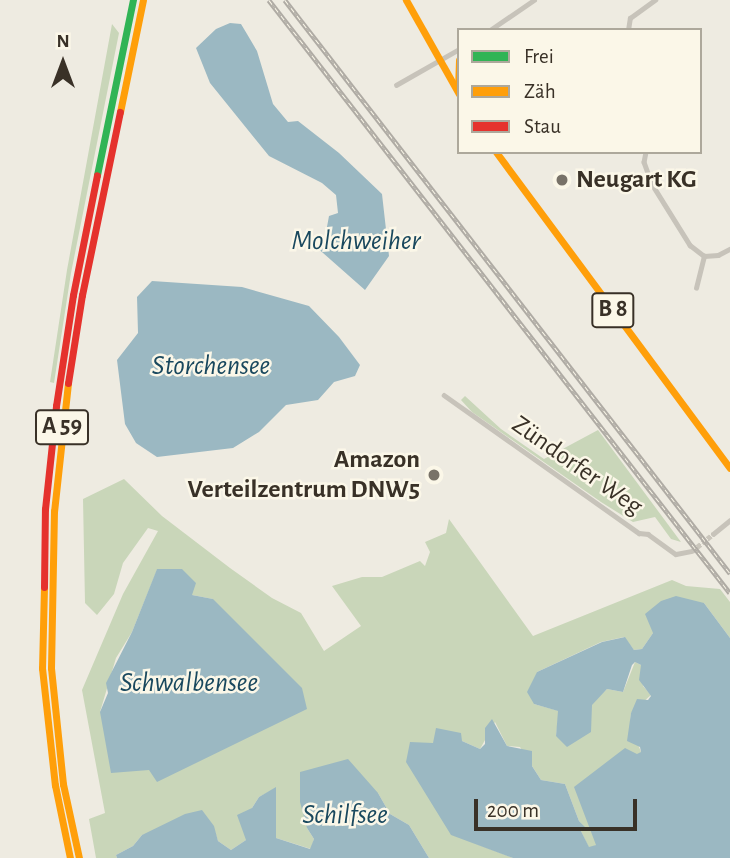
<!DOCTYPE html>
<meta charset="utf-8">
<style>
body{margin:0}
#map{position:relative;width:730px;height:858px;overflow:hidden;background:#eeebe1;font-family:"Alegreya Sans",sans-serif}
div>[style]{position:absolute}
.green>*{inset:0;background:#c9d6b9}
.water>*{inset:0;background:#9bb8c2}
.street-tunnel>*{height:4.5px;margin-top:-2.25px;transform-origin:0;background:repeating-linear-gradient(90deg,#cac6bc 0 4.5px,transparent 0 6.5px)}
.street>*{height:4.5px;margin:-2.25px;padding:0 2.25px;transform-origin:2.25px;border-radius:2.25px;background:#c7c3ba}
.fast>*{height:7px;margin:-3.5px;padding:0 3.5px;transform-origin:3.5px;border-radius:3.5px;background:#30b455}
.slow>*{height:7px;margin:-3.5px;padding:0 3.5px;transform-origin:3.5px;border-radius:3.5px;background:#ff9f0a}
.jam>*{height:7px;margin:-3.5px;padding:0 3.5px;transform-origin:3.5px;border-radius:3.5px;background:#e5322d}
.rail>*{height:4.5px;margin-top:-2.25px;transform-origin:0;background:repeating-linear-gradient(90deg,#fbf7e8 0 5px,#afaba4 0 10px);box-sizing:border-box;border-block:2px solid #afaba4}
.dots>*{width:19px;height:19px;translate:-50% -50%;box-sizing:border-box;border:4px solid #fbf7e8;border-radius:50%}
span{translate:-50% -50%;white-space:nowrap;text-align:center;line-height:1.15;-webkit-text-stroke:5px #fbf7e8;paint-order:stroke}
.shield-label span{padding:2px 5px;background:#fbf7e8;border:2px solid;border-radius:5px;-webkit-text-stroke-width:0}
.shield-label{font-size:24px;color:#393127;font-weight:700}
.poi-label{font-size:26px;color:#393127;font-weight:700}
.left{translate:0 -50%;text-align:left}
.right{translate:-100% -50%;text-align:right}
.street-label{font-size:26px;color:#393127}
.water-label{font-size:28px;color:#19485e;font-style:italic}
.legend{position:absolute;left:457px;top:28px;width:245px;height:126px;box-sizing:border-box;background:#fbf7e8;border:2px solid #ada89b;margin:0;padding:9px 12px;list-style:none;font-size:21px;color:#393127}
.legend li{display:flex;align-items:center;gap:14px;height:35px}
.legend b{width:35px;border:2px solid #ada89b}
.north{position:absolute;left:28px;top:28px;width:70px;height:70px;-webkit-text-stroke:5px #fbf7e8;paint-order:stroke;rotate:0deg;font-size:19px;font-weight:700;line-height:28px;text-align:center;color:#393127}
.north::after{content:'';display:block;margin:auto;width:24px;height:32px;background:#393127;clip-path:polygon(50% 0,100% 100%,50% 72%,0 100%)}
.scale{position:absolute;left:474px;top:799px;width:163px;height:32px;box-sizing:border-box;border:4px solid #393127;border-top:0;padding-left:9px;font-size:21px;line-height:24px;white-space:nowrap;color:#393127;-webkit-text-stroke:5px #fbf7e8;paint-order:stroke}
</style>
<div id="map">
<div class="green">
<div style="clip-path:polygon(112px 24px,119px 33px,71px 273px,54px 383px,50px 382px,67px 270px)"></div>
<div style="clip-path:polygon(465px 396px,501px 429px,544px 459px,598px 430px,681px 542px,671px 539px,655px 517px,633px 522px,601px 502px,472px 412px,461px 400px)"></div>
<div style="clip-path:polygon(evenodd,124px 479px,162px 516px,230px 568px,272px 598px,301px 613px,324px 651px,361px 626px,332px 586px,362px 577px,382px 577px,420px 561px,425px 566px,430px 552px,425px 542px,446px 533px,449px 519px,533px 636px,672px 580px,686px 586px,720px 589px,730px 602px,730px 638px,704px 603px,653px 633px,642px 649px,634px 650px,624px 637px,601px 642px,537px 672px,534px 704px,559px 711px,556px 736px,607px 689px,623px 692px,635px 662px,641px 665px,643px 686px,651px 695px,631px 713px,630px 724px,641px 752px,597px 845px,589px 848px,581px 831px,587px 830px,579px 821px,565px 784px,541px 780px,520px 747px,507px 746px,495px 722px,480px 749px,462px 741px,451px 834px,513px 858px,429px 858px,409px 825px,390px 814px,378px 793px,307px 828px,314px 839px,311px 849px,276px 838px,276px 788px,259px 797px,252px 808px,246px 840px,231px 850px,218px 841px,213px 826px,142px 835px,133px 846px,116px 855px,117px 858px,96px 858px,89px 819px,105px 813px,82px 690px,123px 594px,158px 531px,148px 528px,123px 563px,114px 594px,97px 615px,85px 603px,83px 499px,124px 479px,157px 570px,192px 595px,213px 599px,100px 712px,116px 658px,132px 632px,157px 570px)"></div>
</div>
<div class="water">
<div style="clip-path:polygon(230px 23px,241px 24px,247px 34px,257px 51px,273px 104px,288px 122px,298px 121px,339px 153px,382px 194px,389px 256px,365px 290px,314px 245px,324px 243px,329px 216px,338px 213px,336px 195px,322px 183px,269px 156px,210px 83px,196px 48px,216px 29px)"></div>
<div style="clip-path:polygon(152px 281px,242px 287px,309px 306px,339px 337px,360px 365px,355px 376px,334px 382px,318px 400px,286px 405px,259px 432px,233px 448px,157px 457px,136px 443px,125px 424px,117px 360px,138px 333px,137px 297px)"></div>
<div style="clip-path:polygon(157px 569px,182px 569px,196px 583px,192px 595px,213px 599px,302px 688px,307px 709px,157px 782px,149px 770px,111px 773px,100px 712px,108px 693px,106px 683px,132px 632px)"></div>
<div style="clip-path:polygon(676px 596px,704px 603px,730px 638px,730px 858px,513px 858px,451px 835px,406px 762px,410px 742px,433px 743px,436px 728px,461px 733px,462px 741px,480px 749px,485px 744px,485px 728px,492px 719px,507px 746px,532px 751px,532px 766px,541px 780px,565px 784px,579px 821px,588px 830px,581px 831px,589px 847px,596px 845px,574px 787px,625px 748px,637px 754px,641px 752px,640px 747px,627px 741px,631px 713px,637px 699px,648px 700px,651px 696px,639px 680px,641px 665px,635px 662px,632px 665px,623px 692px,607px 689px,592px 705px,591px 732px,567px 747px,556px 736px,558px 711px,534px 704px,527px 692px,537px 672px,602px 642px,625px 637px,634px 650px,642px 649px,653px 633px,645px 614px,661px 601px)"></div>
<div style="clip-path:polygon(348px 759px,378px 793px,390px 814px,409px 825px,429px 858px,117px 858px,116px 855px,133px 846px,142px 835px,185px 814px,202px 810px,214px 826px,218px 841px,231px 850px,246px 840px,237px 815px,252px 808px,259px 797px,276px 787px,276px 838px,310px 849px,314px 839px,307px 828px,300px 802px,300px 772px)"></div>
</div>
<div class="street-tunnel">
<div style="left:692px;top:551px;width:27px;rotate:-39deg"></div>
</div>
<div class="street">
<div style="left:490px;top:30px;width:53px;rotate:-34.3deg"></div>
<div style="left:628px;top:30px;width:12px;rotate:-81deg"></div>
<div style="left:630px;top:18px;width:31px;rotate:-36deg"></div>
<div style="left:396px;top:85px;width:73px;rotate:-29.7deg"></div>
<div style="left:646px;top:152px;width:10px;rotate:101deg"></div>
<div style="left:644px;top:162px;width:23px;rotate:70deg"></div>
<div style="left:652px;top:184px;width:72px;rotate:58.1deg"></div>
<div style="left:690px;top:245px;width:18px;rotate:38deg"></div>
<div style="left:704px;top:256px;width:14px;rotate:-4deg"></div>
<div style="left:718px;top:255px;width:13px;rotate:-27deg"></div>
<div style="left:696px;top:288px;width:33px;rotate:-76deg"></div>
<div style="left:444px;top:395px;width:239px;rotate:35.3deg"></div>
<div style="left:639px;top:533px;width:9px;rotate:6deg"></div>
<div style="left:648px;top:534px;width:34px;rotate:36deg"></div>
<div style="left:676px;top:554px;width:16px;rotate:-11deg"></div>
<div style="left:713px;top:534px;width:22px;rotate:-39deg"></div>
</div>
<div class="fast">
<div style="left:97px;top:175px;width:179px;rotate:-78.4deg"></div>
</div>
<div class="slow">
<div style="left:406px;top:0;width:108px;rotate:60.6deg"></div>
<div style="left:458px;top:89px;width:29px;rotate:-88deg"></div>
<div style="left:120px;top:112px;width:114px;rotate:-78.4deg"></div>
<div style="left:496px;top:152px;width:393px;rotate:53.5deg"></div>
<div style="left:68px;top:383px;width:129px;rotate:96.2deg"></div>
<div style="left:54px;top:511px;width:157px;rotate:91.1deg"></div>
<div style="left:51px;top:668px;width:117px;rotate:84.1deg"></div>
<div style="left:63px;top:784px;width:76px;rotate:77.8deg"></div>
<div style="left:44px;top:587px;width:81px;rotate:91.4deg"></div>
<div style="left:42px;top:668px;width:118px;rotate:83.7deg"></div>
<div style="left:55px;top:785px;width:75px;rotate:78.4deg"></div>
</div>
<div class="jam">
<div style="left:68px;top:383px;width:89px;rotate:-81deg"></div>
<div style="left:82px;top:295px;width:187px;rotate:-78.3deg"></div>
<div style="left:44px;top:587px;width:78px;rotate:-89.3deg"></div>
<div style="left:45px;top:509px;width:104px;rotate:-83.9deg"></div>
<div style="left:56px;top:406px;width:112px;rotate:-81.3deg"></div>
<div style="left:73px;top:295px;width:122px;rotate:-78.7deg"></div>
</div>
<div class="rail">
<div style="left:269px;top:0;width:751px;rotate:52.14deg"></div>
<div style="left:285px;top:0;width:726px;rotate:52.17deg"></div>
</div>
<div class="dots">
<div style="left:562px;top:180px;background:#787268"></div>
<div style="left:434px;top:475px;background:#787268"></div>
</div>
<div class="shield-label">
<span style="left:613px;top:310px">B 8</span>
<span style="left:62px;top:427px">A 59</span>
</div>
<div class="poi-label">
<span class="left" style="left:576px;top:180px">Neugart KG</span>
<span class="right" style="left:420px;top:475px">Amazon<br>Verteilzentrum DNW5</span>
</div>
<div class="street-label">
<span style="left:577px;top:466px;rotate:35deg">Zündorfer Weg</span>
</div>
<div class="water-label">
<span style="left:356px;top:241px">Molchweiher</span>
<span style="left:211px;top:366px">Storchensee</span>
<span style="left:189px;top:683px">Schwalbensee</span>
<span style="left:345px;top:815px">Schilfsee</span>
</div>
<ul class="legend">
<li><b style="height:9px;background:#30b455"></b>Frei</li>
<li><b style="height:9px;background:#ff9f0a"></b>Zäh</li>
<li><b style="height:9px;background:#e5322d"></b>Stau</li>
</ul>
<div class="north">N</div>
<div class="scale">200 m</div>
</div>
